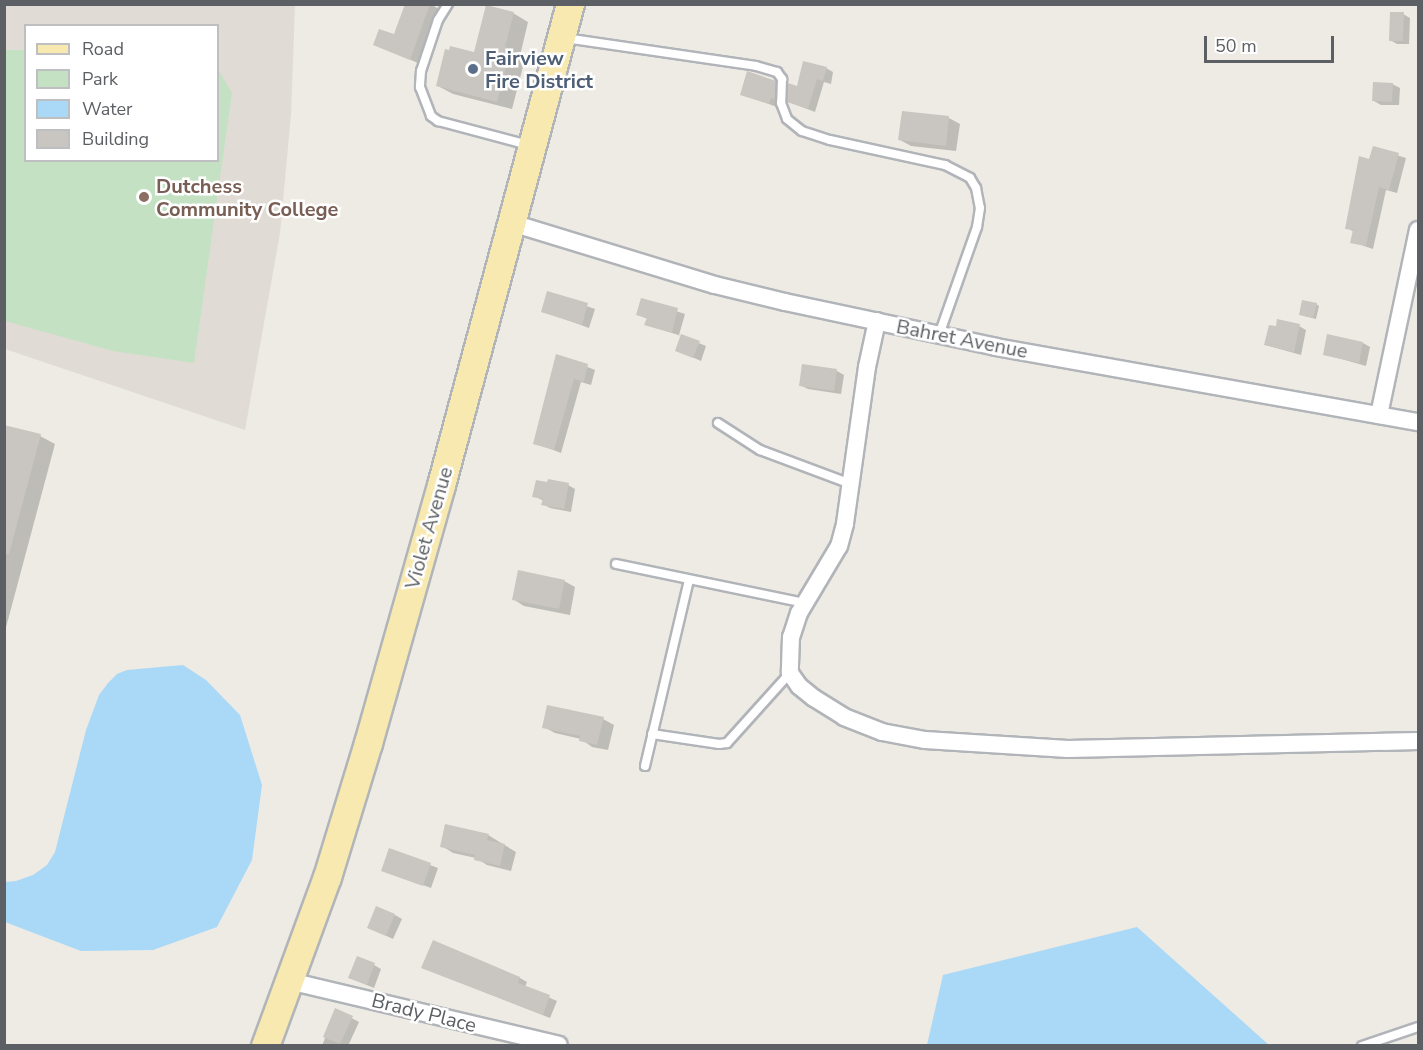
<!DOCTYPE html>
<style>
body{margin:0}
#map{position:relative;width:1423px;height:1050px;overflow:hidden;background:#edebe4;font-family:"Nunito Sans",sans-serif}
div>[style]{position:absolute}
.education>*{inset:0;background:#e0dcd5}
.green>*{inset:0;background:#c4e2c3}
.water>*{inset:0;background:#aad8f7}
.shadow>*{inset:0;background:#0003}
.building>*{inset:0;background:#c9c5c0}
.roads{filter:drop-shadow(2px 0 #b1b4b8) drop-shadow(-2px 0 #b1b4b8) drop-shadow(0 2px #b1b4b8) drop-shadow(0 -2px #b1b4b8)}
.service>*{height:8px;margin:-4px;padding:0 4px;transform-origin:4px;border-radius:4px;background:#fff}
.minor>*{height:16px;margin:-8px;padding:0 8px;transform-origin:8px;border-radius:8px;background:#fff}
.primary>*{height:27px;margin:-13.5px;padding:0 13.5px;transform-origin:13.5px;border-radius:13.5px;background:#f7e9af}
.dots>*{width:16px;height:16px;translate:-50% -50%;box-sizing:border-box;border:3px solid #fff;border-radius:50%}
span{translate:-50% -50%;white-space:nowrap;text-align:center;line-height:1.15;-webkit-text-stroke:5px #fff;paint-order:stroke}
.service-label{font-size:20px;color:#4e5e75;font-weight:700}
.left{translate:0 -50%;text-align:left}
.education-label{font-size:20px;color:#785e54;font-weight:700}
.street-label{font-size:20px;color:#5c5f63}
.frame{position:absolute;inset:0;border:6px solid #5c5f63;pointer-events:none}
.legend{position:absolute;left:24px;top:24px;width:195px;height:138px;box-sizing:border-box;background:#fff;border:2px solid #bebfc1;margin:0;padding:8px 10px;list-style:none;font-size:18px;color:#5c5f63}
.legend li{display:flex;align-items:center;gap:12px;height:30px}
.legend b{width:30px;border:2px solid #bebfc1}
.scale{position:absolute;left:1204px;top:36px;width:130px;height:27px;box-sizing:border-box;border:3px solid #5c5f63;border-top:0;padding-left:8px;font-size:18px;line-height:21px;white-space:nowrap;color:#5c5f63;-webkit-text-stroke:4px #fff;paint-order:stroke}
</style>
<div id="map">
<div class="education">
<div style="clip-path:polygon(evenodd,5px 5px,295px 5px,291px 115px,280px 233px,245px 430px,5px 349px,5px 5px,26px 26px,218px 26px,218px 160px,26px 160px,26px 26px)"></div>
</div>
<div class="green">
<div style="clip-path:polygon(5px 50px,25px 50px,26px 160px,218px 160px,218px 69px,232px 93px,194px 363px,113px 351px,5px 321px)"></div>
</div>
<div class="water">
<div style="clip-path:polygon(183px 665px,206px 680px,240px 715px,262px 785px,252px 860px,217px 927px,153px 950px,81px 951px,5px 922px,5px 882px,16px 881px,33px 875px,47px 865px,55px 852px,86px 730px,99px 695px,108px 683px,117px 674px,127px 670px)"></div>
<div style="clip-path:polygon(1137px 927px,1269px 1045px,927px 1045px,943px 975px)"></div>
</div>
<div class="shadow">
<div style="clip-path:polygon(406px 4px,431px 4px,440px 10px,420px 64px,375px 44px,395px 36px)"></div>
<div style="clip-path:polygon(513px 13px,528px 22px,520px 56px,525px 59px,512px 109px,453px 94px,438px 86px,475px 54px)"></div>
<div style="clip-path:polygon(1403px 14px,1410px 18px,1409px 44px,1397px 44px,1390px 40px)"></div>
<div style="clip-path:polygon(826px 68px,833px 72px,831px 84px,824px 82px,815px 112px,789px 102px,798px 88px)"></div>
<div style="clip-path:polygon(775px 82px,782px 86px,777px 107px,741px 94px)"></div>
<div style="clip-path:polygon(1392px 84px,1400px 88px,1399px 105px,1381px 105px,1374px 101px)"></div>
<div style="clip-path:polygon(949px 118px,960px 124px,956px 151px,911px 146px,900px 140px)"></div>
<div style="clip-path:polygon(1374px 148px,1406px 158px,1397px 193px,1386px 190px,1373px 249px,1352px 242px,1354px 232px,1347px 228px)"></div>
<div style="clip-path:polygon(548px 293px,595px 309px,589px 328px,542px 311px)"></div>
<div style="clip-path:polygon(642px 300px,685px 314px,679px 335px,706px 346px,701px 361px,676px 350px,681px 336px,646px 324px,648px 319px,638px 315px)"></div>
<div style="clip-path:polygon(1316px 304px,1319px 306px,1316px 319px,1304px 316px)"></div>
<div style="clip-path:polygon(1299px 326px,1306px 330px,1301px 355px,1266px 345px)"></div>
<div style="clip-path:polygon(1363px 343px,1370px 347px,1366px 366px,1324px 354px)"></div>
<div style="clip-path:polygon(557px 355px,595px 370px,591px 385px,581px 382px,561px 453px,535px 443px)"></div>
<div style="clip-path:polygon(837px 371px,844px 375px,841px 394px,808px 389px,800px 385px)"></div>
<div style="clip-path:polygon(4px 426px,40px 436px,55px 444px,4px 635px)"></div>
<div style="clip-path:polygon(568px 485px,575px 489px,571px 512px,550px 508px,543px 504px,544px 501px,534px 496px)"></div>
<div style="clip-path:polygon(564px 581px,575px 587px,570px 615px,524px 606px,513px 599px)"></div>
<div style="clip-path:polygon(603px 719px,614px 725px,608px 750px,592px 747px,581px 739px,555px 733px,544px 727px)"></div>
<div style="clip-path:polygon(488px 835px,516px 852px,511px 871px,487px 865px,476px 858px,453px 853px,442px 846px)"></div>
<div style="clip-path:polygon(390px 850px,438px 868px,431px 888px,383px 870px)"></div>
<div style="clip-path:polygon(395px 915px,402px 919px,393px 939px,376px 931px)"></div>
<div style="clip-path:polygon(434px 942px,520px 978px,527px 982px,525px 987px,557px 1001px,550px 1018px,423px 968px)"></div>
<div style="clip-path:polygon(374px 965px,381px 969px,374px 988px,350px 978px)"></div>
<div style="clip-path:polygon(336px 1010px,359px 1022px,348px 1046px,322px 1046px)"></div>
</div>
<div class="building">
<div style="clip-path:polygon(405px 4px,430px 4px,410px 60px,373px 45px,379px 29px,394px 34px)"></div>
<div style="clip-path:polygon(486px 5px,514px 12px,505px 47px,511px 49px,497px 102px,436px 86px,445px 49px,449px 50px,450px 46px,474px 52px)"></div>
<div style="clip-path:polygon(1390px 12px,1404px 12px,1403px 41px,1389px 41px)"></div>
<div style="clip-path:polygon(803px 61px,827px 67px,823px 81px,817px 79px,808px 109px,787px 102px,788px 83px,797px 86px)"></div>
<div style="clip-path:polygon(747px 71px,776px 81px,775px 99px,771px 98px,769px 104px,740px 95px)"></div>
<div style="clip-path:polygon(1373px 82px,1393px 83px,1392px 102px,1372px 101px)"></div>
<div style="clip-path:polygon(902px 111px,949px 116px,946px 146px,898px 140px)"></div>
<div style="clip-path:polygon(1373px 146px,1399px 153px,1389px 190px,1379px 187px,1366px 246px,1350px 243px,1353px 230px,1345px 229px,1359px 156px,1369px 159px)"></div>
<div style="clip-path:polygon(547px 291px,588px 303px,582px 325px,541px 312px)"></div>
<div style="clip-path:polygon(641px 298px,678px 308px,672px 333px,644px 325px,647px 318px,636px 315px)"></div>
<div style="clip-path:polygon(1302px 300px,1317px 303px,1313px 318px,1299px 315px)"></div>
<div style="clip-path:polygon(1277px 319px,1300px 324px,1294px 352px,1264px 345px,1269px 325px,1276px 326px)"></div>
<div style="clip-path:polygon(681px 334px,700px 341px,693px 358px,675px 351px)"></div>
<div style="clip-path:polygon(1327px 334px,1363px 342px,1359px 363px,1323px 355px)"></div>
<div style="clip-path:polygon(556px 354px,588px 364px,584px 382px,574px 379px,554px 450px,533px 444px)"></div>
<div style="clip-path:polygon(802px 364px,837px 369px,834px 391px,799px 386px)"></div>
<div style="clip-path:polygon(4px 425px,41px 434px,9px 554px,4px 554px)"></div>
<div style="clip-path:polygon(548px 479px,569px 483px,564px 509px,541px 505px,543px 499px,532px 497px,536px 480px,547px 482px)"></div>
<div style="clip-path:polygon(518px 570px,565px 580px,559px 609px,512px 600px)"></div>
<div style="clip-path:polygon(547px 705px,604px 717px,597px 745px,579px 741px,580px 736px,542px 728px)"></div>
<div style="clip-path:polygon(445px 824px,489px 834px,487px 840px,505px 844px,500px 866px,474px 860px,475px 855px,440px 847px)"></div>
<div style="clip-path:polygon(389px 848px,431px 863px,423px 886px,381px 871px)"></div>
<div style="clip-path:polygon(376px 906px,395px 914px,386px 936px,367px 928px)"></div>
<div style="clip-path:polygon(433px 940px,520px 977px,518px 983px,550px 995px,543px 1015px,421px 968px)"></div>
<div style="clip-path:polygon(357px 956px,375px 963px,367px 985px,348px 978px)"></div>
<div style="clip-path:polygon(335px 1008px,353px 1016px,340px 1044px,323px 1037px)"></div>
</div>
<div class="roads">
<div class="service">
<div style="left:448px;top:4px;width:19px;rotate:122deg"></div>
<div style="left:438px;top:20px;width:54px;rotate:108.4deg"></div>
<div style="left:421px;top:71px;width:16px;rotate:94deg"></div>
<div style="left:420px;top:87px;width:31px;rotate:69deg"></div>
<div style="left:431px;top:116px;width:9px;rotate:36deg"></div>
<div style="left:438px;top:121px;width:93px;rotate:14.9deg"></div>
<div style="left:565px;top:38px;width:193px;rotate:8.3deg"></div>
<div style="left:756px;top:66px;width:22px;rotate:16deg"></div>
<div style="left:777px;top:72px;width:9px;rotate:54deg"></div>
<div style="left:782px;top:79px;width:24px;rotate:92deg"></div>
<div style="left:781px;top:103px;width:17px;rotate:69deg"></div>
<div style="left:787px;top:119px;width:19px;rotate:39deg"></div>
<div style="left:802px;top:131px;width:29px;rotate:18deg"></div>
<div style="left:830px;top:140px;width:118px;rotate:12.3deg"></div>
<div style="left:945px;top:165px;width:28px;rotate:27deg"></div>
<div style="left:970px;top:178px;width:12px;rotate:59deg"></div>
<div style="left:976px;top:188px;width:20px;rotate:79deg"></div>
<div style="left:980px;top:208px;width:19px;rotate:99deg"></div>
<div style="left:977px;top:227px;width:114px;rotate:109.4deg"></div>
<div style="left:718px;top:423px;width:50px;rotate:32.7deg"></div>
<div style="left:760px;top:450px;width:97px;rotate:20.5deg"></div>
<div style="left:616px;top:564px;width:193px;rotate:11.7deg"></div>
<div style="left:652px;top:734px;width:68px;rotate:8.5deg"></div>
<div style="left:719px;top:744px;width:8px;rotate:-7deg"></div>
<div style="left:727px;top:743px;width:94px;rotate:-48deg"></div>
<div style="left:645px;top:766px;width:191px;rotate:-76.7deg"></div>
<div style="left:1362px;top:1046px;width:59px;rotate:-18.7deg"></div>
</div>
<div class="minor">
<div style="left:512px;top:223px;width:212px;rotate:17deg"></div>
<div style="left:715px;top:285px;width:72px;rotate:13.7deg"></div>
<div style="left:785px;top:302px;width:216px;rotate:12deg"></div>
<div style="left:996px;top:347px;width:429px;rotate:10.1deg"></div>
<div style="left:877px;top:321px;width:47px;rotate:102.3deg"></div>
<div style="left:867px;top:367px;width:159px;rotate:98deg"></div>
<div style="left:845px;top:524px;width:23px;rotate:105deg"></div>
<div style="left:839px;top:546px;width:78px;rotate:120.8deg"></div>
<div style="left:799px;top:613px;width:25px;rotate:108deg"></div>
<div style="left:791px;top:637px;width:36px;rotate:92deg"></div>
<div style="left:790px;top:673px;width:16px;rotate:55deg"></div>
<div style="left:799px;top:686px;width:19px;rotate:39deg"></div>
<div style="left:814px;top:698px;width:36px;rotate:32deg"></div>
<div style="left:844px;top:717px;width:41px;rotate:21.5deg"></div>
<div style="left:882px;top:732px;width:44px;rotate:10.5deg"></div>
<div style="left:925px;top:740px;width:143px;rotate:3.6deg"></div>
<div style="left:1068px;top:749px;width:350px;rotate:-1.3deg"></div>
<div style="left:1379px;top:415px;width:189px;rotate:-78.1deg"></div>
<div style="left:289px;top:981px;width:277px;rotate:13.3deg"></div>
</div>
<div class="primary">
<div style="left:265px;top:1046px;width:180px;rotate:-69.9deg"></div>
<div style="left:327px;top:877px;width:140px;rotate:-73deg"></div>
<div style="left:368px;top:743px;width:268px;rotate:-74.2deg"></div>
<div style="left:441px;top:485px;width:498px;rotate:-75deg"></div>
</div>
</div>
<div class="dots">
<div style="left:473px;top:69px;background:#5c6f8a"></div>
<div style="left:144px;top:197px;background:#8d6e63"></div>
</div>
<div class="service-label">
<span class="left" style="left:485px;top:70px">Fairview<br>Fire District</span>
</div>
<div class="education-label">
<span class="left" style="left:156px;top:198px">Dutchess<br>Community College</span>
</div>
<div class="street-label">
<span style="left:962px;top:339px;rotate:11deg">Bahret Avenue</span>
<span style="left:429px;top:528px;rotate:-74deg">Violet Avenue</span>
<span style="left:424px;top:1013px;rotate:14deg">Brady Place</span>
</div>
<div class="frame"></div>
<ul class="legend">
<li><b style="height:8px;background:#f7e9af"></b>Road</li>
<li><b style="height:16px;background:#c4e2c3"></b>Park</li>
<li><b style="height:16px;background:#aad8f7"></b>Water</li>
<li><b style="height:16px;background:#c9c5c0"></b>Building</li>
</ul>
<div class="scale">50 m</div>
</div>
